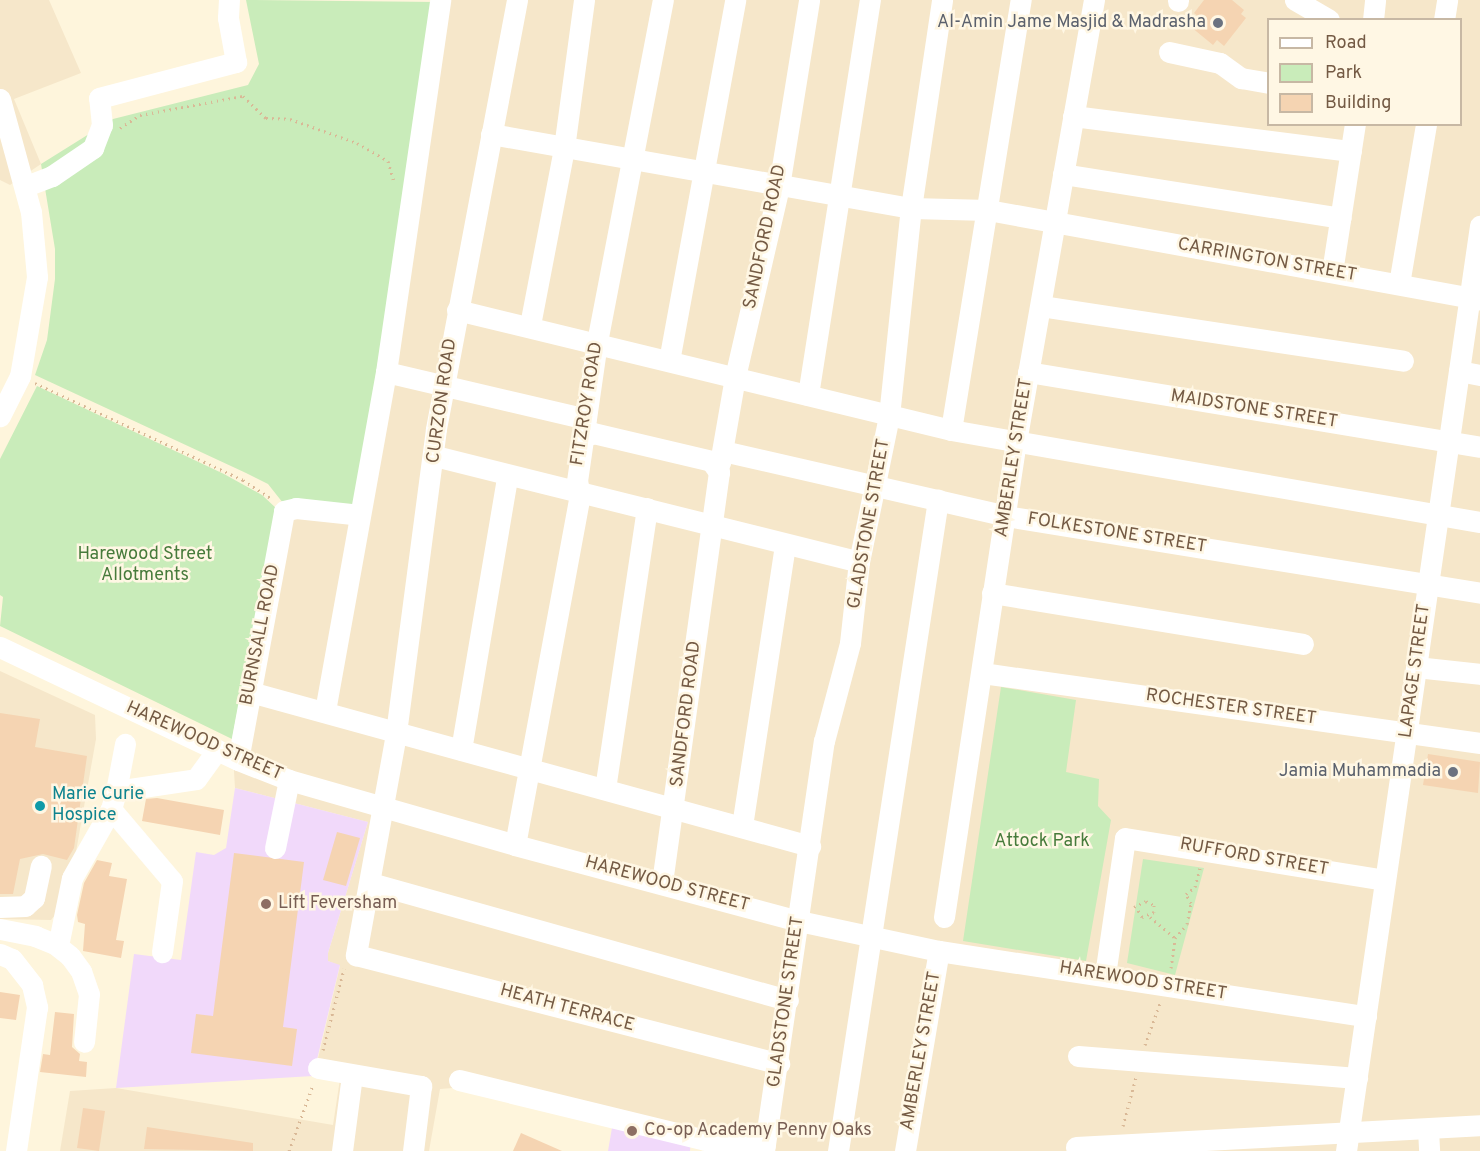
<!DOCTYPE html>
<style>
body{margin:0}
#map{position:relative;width:1480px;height:1151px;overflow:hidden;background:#fef5dc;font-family:Overpass,sans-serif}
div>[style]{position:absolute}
.residential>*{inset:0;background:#f6e7ca}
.education>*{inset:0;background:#f1d9fa}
.green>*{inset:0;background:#c9ecba}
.building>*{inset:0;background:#f5d4b2}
.path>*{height:3px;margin-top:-1.5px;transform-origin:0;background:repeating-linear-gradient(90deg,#d9b896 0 1.5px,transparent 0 6px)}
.minor>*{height:21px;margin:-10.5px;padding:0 10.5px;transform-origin:10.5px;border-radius:10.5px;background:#fff}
.dots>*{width:16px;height:16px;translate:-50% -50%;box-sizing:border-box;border:3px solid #fff7e4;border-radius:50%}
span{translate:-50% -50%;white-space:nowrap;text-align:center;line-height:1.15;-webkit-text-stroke:5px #fff7e4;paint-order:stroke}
.worship-label{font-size:18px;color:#5b616d}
.right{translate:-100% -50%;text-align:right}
.street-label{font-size:18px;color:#745a44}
.park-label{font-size:18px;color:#477b3b}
.culture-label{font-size:18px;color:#0d838f}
.left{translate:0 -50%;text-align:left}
.education-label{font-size:18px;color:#785e54}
.legend{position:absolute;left:1267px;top:18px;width:195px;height:108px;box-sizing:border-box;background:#fff7e4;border:2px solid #c7b8a4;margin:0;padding:8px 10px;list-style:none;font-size:18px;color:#745a44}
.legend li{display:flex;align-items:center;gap:12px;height:30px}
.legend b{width:30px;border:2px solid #c7b8a4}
</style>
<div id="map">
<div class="residential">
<div style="clip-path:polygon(0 0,49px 0,81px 73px,14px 99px,41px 164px,10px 185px,0 180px)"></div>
<div style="clip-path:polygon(evenodd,437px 0,1480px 0,1480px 1151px,703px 1151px,705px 1140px,453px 1088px,440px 1089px,429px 1151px,60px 1151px,70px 1091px,116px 1088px,333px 1125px,340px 1079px,315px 1071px,340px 966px,328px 961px,328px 953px,368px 822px,235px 788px,232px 739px,283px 503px,437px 0,1268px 20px,1460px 20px,1460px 124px,1268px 124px,1268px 20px)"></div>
<div style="clip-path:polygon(0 671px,95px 715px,96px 739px,74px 863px,60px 909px,51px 920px,0 919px)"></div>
</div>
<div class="education">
<div style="clip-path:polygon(235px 788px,368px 822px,328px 953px,328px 961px,340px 965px,313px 1076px,116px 1088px,134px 954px,181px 960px,196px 852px,214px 855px,226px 848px)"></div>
<div style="clip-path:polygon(613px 1122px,691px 1139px,690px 1151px,608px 1151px)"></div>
</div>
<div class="green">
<div style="clip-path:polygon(246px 0,436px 2px,355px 504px,283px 503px,268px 484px,246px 473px,35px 375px,47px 340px,55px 279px,55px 249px,41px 164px,113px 119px,248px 85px,259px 64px)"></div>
<div style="clip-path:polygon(37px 386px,224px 474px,262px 495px,277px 509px,232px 739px,0 626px,3px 597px,0 595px,0 459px)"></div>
<div style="clip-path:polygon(1001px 687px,1076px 700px,1066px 772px,1099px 779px,1098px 806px,1111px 820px,1086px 961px,963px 941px)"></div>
<div style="clip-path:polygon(1143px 859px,1204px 868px,1175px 975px,1127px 963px)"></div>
</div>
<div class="building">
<div style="clip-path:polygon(1204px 0,1232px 0,1244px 10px,1241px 14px,1246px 18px,1224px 46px,1217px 40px,1213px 45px,1191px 27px,1199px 17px,1194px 13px)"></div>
<div style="clip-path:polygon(0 713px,40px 719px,35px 747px,87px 756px,74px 848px,67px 860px,43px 854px,20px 859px,13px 894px,0 894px)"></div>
<div style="clip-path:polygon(1428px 754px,1480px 762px,1478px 793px,1423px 785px)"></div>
<div style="clip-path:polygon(157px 798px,224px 810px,220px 835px,142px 821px,146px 799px)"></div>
<div style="clip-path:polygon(337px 832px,360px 838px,346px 886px,323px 880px)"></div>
<div style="clip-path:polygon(234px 853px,304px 862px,283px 1027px,297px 1029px,292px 1066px,191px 1053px,196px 1014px,213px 1016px)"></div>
<div style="clip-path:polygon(97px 860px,112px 863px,109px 876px,127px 879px,116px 940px,124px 941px,121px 958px,83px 951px,85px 924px,78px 922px,77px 915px,84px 883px)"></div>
<div style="clip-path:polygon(0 992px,20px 995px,16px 1020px,0 1018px)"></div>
<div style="clip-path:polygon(55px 1012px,74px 1014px,72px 1047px,80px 1054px,79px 1061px,87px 1062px,86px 1077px,40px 1072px,43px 1054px,50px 1055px)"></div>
<div style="clip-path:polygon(83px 1108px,105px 1111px,99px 1151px,77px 1148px)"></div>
<div style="clip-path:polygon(147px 1127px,253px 1143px,253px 1151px,144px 1149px)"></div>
<div style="clip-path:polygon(521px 1133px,562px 1151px,513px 1151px)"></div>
</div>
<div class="path">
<div style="left:120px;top:128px;width:24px;rotate:-33deg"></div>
<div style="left:140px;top:115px;width:105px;rotate:-10.5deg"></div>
<div style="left:243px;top:96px;width:32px;rotate:44deg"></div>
<div style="left:266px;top:118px;width:24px;rotate:2deg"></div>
<div style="left:290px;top:119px;width:71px;rotate:19.7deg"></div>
<div style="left:357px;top:143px;width:36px;rotate:30deg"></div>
<div style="left:388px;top:161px;width:22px;rotate:74deg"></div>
<div style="left:35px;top:383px;width:230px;rotate:25deg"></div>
<div style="left:243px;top:480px;width:33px;rotate:33deg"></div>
<div style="left:1134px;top:907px;width:13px;rotate:-27deg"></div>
<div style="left:1146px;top:901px;width:9px;rotate:27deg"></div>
<div style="left:1154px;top:905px;width:7px;rotate:90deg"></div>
<div style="left:1154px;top:912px;width:13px;rotate:157deg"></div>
<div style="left:1142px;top:917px;width:12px;rotate:-121deg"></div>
<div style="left:1150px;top:917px;width:33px;rotate:40deg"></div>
<div style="left:1175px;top:938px;width:18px;rotate:-49deg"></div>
<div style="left:1187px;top:924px;width:21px;rotate:-79deg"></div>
<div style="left:1191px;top:903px;width:10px;rotate:-119deg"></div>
<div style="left:1186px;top:894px;width:11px;rotate:-38deg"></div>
<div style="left:1195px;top:887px;width:20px;rotate:-75deg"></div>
<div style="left:1171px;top:968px;width:30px;rotate:-82deg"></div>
<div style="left:1145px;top:1045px;width:45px;rotate:-70.3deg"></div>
<div style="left:323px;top:1050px;width:84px;rotate:-75.5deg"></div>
<div style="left:1123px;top:1126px;width:51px;rotate:-75.1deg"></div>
<div style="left:289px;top:1151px;width:70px;rotate:-70deg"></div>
</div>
<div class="minor">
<div style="left:517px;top:0;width:437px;rotate:100.7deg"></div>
<div style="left:436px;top:429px;width:308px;rotate:97.5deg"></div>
<div style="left:396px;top:734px;width:225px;rotate:100.3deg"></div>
<div style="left:356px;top:955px;width:437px;rotate:14.4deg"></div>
<div style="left:1295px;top:0;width:39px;rotate:30deg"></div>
<div style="left:1178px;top:1px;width:1px;rotate:-90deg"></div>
<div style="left:1373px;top:20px;width:20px;rotate:-84deg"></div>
<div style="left:1444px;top:20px;width:20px;rotate:-81deg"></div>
<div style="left:1169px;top:52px;width:52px;rotate:12.2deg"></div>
<div style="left:1220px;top:63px;width:26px;rotate:36deg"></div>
<div style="left:1241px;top:78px;width:27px;rotate:10deg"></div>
<div style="left:0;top:99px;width:117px;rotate:74.7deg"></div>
<div style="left:31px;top:212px;width:65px;rotate:84.7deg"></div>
<div style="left:37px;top:277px;width:100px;rotate:99.7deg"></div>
<div style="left:20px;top:376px;width:45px;rotate:116.6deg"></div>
<div style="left:1073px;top:116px;width:280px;rotate:7.2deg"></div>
<div style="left:491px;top:134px;width:426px;rotate:10deg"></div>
<div style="left:911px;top:208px;width:77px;rotate:1.5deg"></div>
<div style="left:988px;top:210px;width:500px;rotate:10.3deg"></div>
<div style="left:1063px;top:174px;width:281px;rotate:9deg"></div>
<div style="left:26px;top:186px;width:28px;rotate:-21deg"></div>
<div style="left:52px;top:176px;width:50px;rotate:-34.3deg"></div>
<div style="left:93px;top:148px;width:25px;rotate:-69deg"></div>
<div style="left:102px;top:125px;width:27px;rotate:-96deg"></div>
<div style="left:99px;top:98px;width:142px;rotate:-14.7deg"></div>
<div style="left:236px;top:62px;width:45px;rotate:-100.3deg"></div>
<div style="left:228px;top:18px;width:18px;rotate:-87deg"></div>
<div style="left:1332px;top:272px;width:150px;rotate:-81.2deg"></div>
<div style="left:1399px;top:284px;width:162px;rotate:-80.4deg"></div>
<div style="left:1041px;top:306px;width:366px;rotate:8.6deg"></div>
<div style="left:457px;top:310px;width:508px;rotate:13.65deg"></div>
<div style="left:951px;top:430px;width:537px;rotate:9.87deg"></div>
<div style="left:530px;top:325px;width:180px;rotate:-79.1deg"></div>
<div style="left:564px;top:148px;width:149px;rotate:-82.3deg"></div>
<div style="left:669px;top:361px;width:367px;rotate:-79.6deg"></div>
<div style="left:1459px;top:371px;width:21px;rotate:11deg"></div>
<div style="left:386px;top:372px;width:205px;rotate:13.2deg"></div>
<div style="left:1028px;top:372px;width:458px;rotate:9.4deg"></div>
<div style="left:808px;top:395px;width:400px;rotate:-81.1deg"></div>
<div style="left:951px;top:430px;width:436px;rotate:-80.8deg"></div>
<div style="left:582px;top:438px;width:12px;rotate:-24deg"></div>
<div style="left:593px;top:433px;width:121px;rotate:13.3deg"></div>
<div style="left:711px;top:461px;width:14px;rotate:54deg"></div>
<div style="left:719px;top:472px;width:415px;rotate:97.9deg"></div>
<div style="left:723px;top:451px;width:290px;rotate:12.9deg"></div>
<div style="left:1006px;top:516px;width:480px;rotate:9.2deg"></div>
<div style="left:435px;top:456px;width:437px;rotate:14deg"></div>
<div style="left:720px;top:463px;width:87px;rotate:-80.1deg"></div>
<div style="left:735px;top:377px;width:196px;rotate:-77deg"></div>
<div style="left:779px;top:186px;width:188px;rotate:-80.8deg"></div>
<div style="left:992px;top:593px;width:315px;rotate:9.3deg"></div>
<div style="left:0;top:647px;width:263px;rotate:25.4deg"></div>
<div style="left:238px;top:760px;width:55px;rotate:21.4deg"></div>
<div style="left:289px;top:780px;width:235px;rotate:16deg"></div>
<div style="left:515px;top:845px;width:294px;rotate:15deg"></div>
<div style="left:799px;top:921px;width:143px;rotate:12.1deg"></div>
<div style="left:939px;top:951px;width:432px;rotate:8.7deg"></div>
<div style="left:1416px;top:667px;width:64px;rotate:6.2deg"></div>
<div style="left:982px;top:673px;width:503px;rotate:8deg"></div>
<div style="left:250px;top:692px;width:581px;rotate:15.38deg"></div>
<div style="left:325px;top:711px;width:344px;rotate:-79.8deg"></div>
<div style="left:386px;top:372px;width:376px;rotate:-81.7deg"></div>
<div style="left:461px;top:750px;width:277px;rotate:-80.4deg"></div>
<div style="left:238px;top:760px;width:253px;rotate:-79.5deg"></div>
<div style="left:284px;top:511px;width:12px;rotate:-14deg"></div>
<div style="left:296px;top:508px;width:64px;rotate:6.2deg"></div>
<div style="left:605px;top:789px;width:284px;rotate:-81.5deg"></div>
<div style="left:116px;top:791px;width:48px;rotate:-79.2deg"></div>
<div style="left:111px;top:809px;width:94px;rotate:49.7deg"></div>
<div style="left:172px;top:881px;width:72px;rotate:98deg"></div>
<div style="left:742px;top:826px;width:284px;rotate:-81.3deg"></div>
<div style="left:515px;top:845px;width:356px;rotate:-79.5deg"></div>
<div style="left:580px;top:495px;width:14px;rotate:-102deg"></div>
<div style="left:577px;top:481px;width:140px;rotate:-81.8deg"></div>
<div style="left:597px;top:342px;width:348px;rotate:-79.1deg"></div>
<div style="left:275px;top:848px;width:69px;rotate:-78.4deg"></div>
<div style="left:371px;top:883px;width:433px;rotate:15.7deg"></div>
<div style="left:0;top:907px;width:25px;rotate:-2deg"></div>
<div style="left:25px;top:906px;width:12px;rotate:-42deg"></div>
<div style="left:34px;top:898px;width:33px;rotate:-78deg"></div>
<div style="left:944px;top:917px;width:480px;rotate:-81.4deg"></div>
<div style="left:1016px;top:442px;width:449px;rotate:-80deg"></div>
<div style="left:0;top:929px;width:36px;rotate:11deg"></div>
<div style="left:35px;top:936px;width:22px;rotate:22deg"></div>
<div style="left:55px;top:944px;width:19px;rotate:39deg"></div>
<div style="left:70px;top:956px;width:19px;rotate:54deg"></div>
<div style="left:81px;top:971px;width:24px;rotate:71deg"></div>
<div style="left:89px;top:994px;width:48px;rotate:95.9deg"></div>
<div style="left:58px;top:946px;width:69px;rotate:-78.4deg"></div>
<div style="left:72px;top:878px;width:79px;rotate:-60.5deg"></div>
<div style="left:111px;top:809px;width:19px;rotate:-74deg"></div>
<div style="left:116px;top:791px;width:81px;rotate:-8.5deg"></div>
<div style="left:196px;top:779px;width:36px;rotate:-54deg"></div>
<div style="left:0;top:954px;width:13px;rotate:23deg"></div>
<div style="left:12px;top:959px;width:33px;rotate:52deg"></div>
<div style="left:32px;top:985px;width:23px;rotate:77deg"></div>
<div style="left:37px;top:1007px;width:146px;rotate:98.3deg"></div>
<div style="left:1105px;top:975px;width:138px;rotate:-81.7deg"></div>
<div style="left:1125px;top:838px;width:261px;rotate:9.2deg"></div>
<div style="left:1078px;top:1056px;width:280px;rotate:4.5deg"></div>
<div style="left:318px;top:1068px;width:105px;rotate:9.9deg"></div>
<div style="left:421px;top:1086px;width:65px;rotate:97deg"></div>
<div style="left:459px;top:1080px;width:253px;rotate:13.7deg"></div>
<div style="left:705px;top:1140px;width:60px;rotate:4.8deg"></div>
<div style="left:1428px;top:1129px;width:22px;rotate:87deg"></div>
<div style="left:1076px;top:1147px;width:405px;rotate:-3.1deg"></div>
<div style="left:342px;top:1151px;width:77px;rotate:-82.5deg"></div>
<div style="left:764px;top:1151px;width:414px;rotate:-81.7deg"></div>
<div style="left:824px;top:741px;width:101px;rotate:-75.1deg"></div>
<div style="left:850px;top:643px;width:81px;rotate:-83.7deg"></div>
<div style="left:859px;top:562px;width:149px;rotate:-78.4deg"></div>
<div style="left:889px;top:416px;width:209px;rotate:-84deg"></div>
<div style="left:911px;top:208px;width:210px;rotate:-81.5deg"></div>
<div style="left:838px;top:1151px;width:659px;rotate:-81.27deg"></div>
<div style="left:905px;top:1151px;width:203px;rotate:-80.4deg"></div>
<div style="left:1346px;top:1151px;width:935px;rotate:-81.76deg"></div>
</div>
<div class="dots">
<div style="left:1218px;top:23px;background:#6b7280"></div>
<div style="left:1453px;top:772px;background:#6b7280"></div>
<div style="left:40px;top:806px;background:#0f9aa8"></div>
<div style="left:266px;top:904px;background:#8d6e63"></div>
<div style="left:632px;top:1131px;background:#8d6e63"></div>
</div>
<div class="worship-label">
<span class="right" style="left:1206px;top:23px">Al-Amin Jame Masjid &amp; Madrasha</span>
<span class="right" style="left:1441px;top:772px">Jamia Muhammadia</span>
</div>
<div class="street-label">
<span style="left:766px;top:237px;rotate:-78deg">SANDFORD ROAD</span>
<span style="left:1267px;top:261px;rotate:10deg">CARRINGTON STREET</span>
<span style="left:443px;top:401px;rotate:-82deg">CURZON ROAD</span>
<span style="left:588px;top:404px;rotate:-81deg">FITZROY ROAD</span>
<span style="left:1254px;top:410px;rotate:9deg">MAIDSTONE STREET</span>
<span style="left:1015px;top:458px;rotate:-81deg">AMBERLEY STREET</span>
<span style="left:870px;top:524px;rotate:-80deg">GLADSTONE STREET</span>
<span style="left:1117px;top:534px;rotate:9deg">FOLKESTONE STREET</span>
<span style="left:261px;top:635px;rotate:-79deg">BURNSALL ROAD</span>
<span style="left:1416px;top:671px;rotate:-82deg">LAPAGE STREET</span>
<span style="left:1231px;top:708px;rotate:8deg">ROCHESTER STREET</span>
<span style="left:687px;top:714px;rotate:-83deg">SANDFORD ROAD</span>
<span style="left:204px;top:742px;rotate:24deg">HAREWOOD STREET</span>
<span style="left:1254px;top:858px;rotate:10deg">RUFFORD STREET</span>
<span style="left:667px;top:885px;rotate:15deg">HAREWOOD STREET</span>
<span style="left:1143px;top:982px;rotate:9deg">HAREWOOD STREET</span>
<span style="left:787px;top:1002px;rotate:-82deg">GLADSTONE STREET</span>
<span style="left:567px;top:1009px;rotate:15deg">HEATH TERRACE</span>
<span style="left:922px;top:1051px;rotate:-80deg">AMBERLEY STREET</span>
</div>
<div class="park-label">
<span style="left:145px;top:566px">Harewood Street<br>Allotments</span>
<span style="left:1042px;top:842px">Attock Park</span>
</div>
<div class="culture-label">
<span class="left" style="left:52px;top:806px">Marie Curie<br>Hospice</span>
</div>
<div class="education-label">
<span class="left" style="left:278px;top:904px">Lift Feversham</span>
<span class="left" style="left:644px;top:1131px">Co-op Academy Penny Oaks</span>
</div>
<ul class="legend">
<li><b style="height:8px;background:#fff"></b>Road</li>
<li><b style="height:16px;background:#c9ecba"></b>Park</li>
<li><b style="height:16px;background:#f5d4b2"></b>Building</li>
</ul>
</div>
